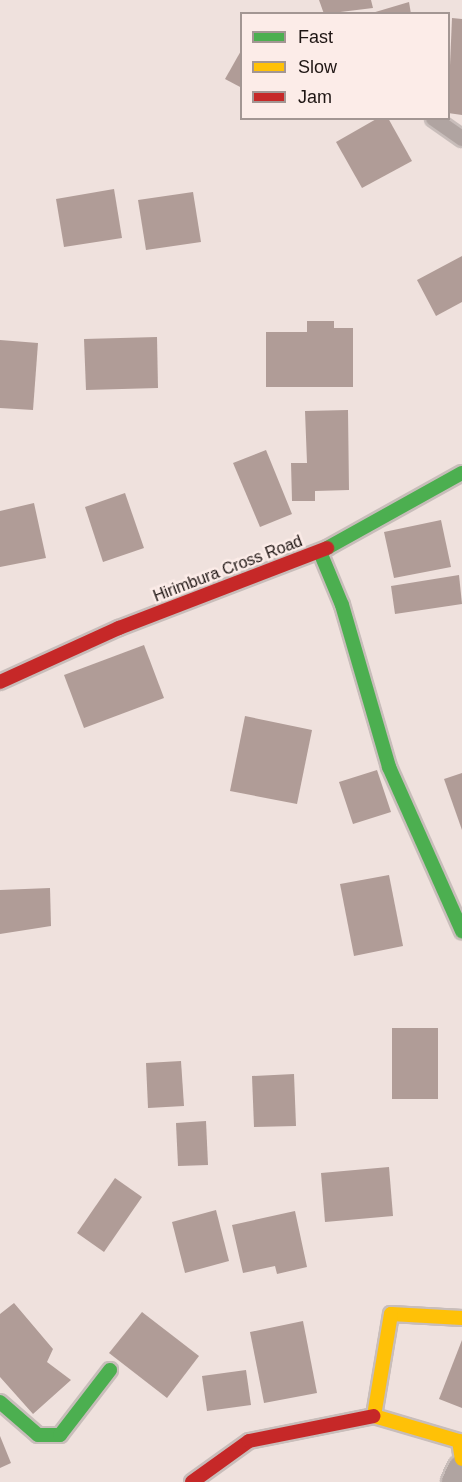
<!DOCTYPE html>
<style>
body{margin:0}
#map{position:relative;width:462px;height:1482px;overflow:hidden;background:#efe1dd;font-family:Helvetica,sans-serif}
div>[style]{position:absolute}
.building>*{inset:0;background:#b09c97}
.roads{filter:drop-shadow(2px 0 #c8bdba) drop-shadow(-2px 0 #c8bdba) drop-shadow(0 2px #c8bdba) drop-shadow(0 -2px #c8bdba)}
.lane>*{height:15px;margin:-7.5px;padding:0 7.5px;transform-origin:7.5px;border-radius:7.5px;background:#b0a4a1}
.street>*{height:28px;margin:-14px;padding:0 14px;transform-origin:14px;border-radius:14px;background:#b0a4a1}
.fast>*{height:14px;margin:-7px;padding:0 7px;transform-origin:7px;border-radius:7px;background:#4caf50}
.slow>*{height:14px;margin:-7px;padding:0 7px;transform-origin:7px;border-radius:7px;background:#ffc107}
.jam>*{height:14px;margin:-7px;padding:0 7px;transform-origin:7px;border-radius:7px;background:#c62828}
span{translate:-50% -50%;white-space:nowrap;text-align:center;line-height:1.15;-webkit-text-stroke:5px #fcece8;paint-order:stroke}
.street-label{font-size:16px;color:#1e1513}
.legend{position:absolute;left:240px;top:12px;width:210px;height:108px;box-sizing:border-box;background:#fcece8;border:2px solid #a39693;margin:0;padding:8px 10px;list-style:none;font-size:18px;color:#1e1513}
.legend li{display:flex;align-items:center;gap:12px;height:30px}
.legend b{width:30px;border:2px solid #a39693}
</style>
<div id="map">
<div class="building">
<div style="clip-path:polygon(319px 0,371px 0,373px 8px,324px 14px)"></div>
<div style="clip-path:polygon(409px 2px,411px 14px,373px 14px,372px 13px)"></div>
<div style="clip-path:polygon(452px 18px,462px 19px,462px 115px,448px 113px)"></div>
<div style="clip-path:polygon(242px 49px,242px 88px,225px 79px)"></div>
<div style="clip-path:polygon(378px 118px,388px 118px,412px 161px,362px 188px,336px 142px)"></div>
<div style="clip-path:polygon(114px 189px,122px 238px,64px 247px,56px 199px)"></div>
<div style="clip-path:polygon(193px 192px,201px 242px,146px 250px,138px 200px)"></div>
<div style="clip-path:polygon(462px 256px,462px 302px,436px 316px,417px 280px)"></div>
<div style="clip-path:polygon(307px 321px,334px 321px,334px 328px,353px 328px,353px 387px,266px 387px,266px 332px,307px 332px)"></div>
<div style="clip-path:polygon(157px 337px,158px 388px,86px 390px,84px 339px)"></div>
<div style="clip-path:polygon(0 340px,38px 343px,33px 410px,0 408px)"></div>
<div style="clip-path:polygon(348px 410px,349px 490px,315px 491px,315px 501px,292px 501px,291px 463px,307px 463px,305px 411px)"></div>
<div style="clip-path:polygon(266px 450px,292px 514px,260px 527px,233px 463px)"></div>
<div style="clip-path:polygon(125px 493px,144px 548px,103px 562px,85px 507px)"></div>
<div style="clip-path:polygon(34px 503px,46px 558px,0 567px,0 511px)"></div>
<div style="clip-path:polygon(441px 520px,451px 567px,394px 578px,384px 532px)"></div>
<div style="clip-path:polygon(459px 575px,462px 604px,395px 614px,391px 586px)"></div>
<div style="clip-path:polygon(144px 645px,164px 698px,84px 728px,64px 675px)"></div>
<div style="clip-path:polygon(245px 716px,312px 730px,297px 804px,230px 791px)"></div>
<div style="clip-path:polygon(377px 770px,391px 812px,353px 824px,339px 782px)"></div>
<div style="clip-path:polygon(462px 773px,462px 830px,444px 779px)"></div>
<div style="clip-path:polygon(389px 875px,403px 946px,354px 956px,340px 884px)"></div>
<div style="clip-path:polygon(50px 888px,51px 926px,0 934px,0 890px)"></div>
<div style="clip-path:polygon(392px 1028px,438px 1028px,438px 1099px,392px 1099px)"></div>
<div style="clip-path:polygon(181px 1061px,184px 1106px,148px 1108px,146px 1063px)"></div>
<div style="clip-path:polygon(294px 1074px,296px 1126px,254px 1127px,252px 1076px)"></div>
<div style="clip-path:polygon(206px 1121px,208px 1165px,178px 1166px,176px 1123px)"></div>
<div style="clip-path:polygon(389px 1167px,393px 1216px,325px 1222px,321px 1173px)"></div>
<div style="clip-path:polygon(115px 1178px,142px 1197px,104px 1252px,77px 1233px)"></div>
<div style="clip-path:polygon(216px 1210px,229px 1261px,185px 1273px,172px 1222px)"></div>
<div style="clip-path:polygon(295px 1211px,307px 1267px,277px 1274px,275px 1266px,243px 1273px,232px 1225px)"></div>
<div style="clip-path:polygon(14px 1303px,53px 1349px,47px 1362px,71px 1380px,33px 1414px,0 1377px,0 1314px)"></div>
<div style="clip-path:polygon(142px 1312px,199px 1356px,167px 1398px,109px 1353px)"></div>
<div style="clip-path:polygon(303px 1321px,317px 1393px,264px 1403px,250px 1332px)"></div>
<div style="clip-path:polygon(462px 1340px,462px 1408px,439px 1399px)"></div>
<div style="clip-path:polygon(246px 1370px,251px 1405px,207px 1411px,202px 1376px)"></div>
<div style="clip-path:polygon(0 1436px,11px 1463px,0 1468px)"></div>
</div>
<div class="roads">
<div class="lane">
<div style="left:433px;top:118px;width:35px;rotate:35deg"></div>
</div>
<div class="street">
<div style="left:456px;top:1482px;width:14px;rotate:-65deg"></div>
</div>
<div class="fast">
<div style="left:327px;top:548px;width:154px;rotate:-29.1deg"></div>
<div style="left:320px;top:552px;width:57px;rotate:67.5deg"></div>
<div style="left:342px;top:605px;width:169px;rotate:73.8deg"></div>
<div style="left:389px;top:767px;width:180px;rotate:66deg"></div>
<div style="left:0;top:1402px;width:50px;rotate:41deg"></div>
<div style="left:38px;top:1435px;width:22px"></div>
<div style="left:60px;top:1435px;width:82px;rotate:-52.4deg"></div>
</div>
<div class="slow">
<div style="left:462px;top:1318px;width:71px;rotate:-176.8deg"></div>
<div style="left:391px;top:1314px;width:103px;rotate:99.5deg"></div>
<div style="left:374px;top:1416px;width:89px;rotate:16.4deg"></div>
<div style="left:459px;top:1441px;width:18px;rotate:81deg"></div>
</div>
<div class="jam">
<div style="left:0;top:682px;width:131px;rotate:-24.4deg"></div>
<div style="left:119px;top:628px;width:223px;rotate:-21deg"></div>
<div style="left:192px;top:1482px;width:70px;rotate:-35.7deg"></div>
<div style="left:249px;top:1441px;width:127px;rotate:-11.3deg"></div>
</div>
</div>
<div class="street-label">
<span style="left:228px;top:569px;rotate:-21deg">Hirimbura Cross Road</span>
</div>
<ul class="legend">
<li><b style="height:8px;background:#4caf50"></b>Fast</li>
<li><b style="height:8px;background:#ffc107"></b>Slow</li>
<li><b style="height:8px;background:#c62828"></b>Jam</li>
</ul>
</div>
